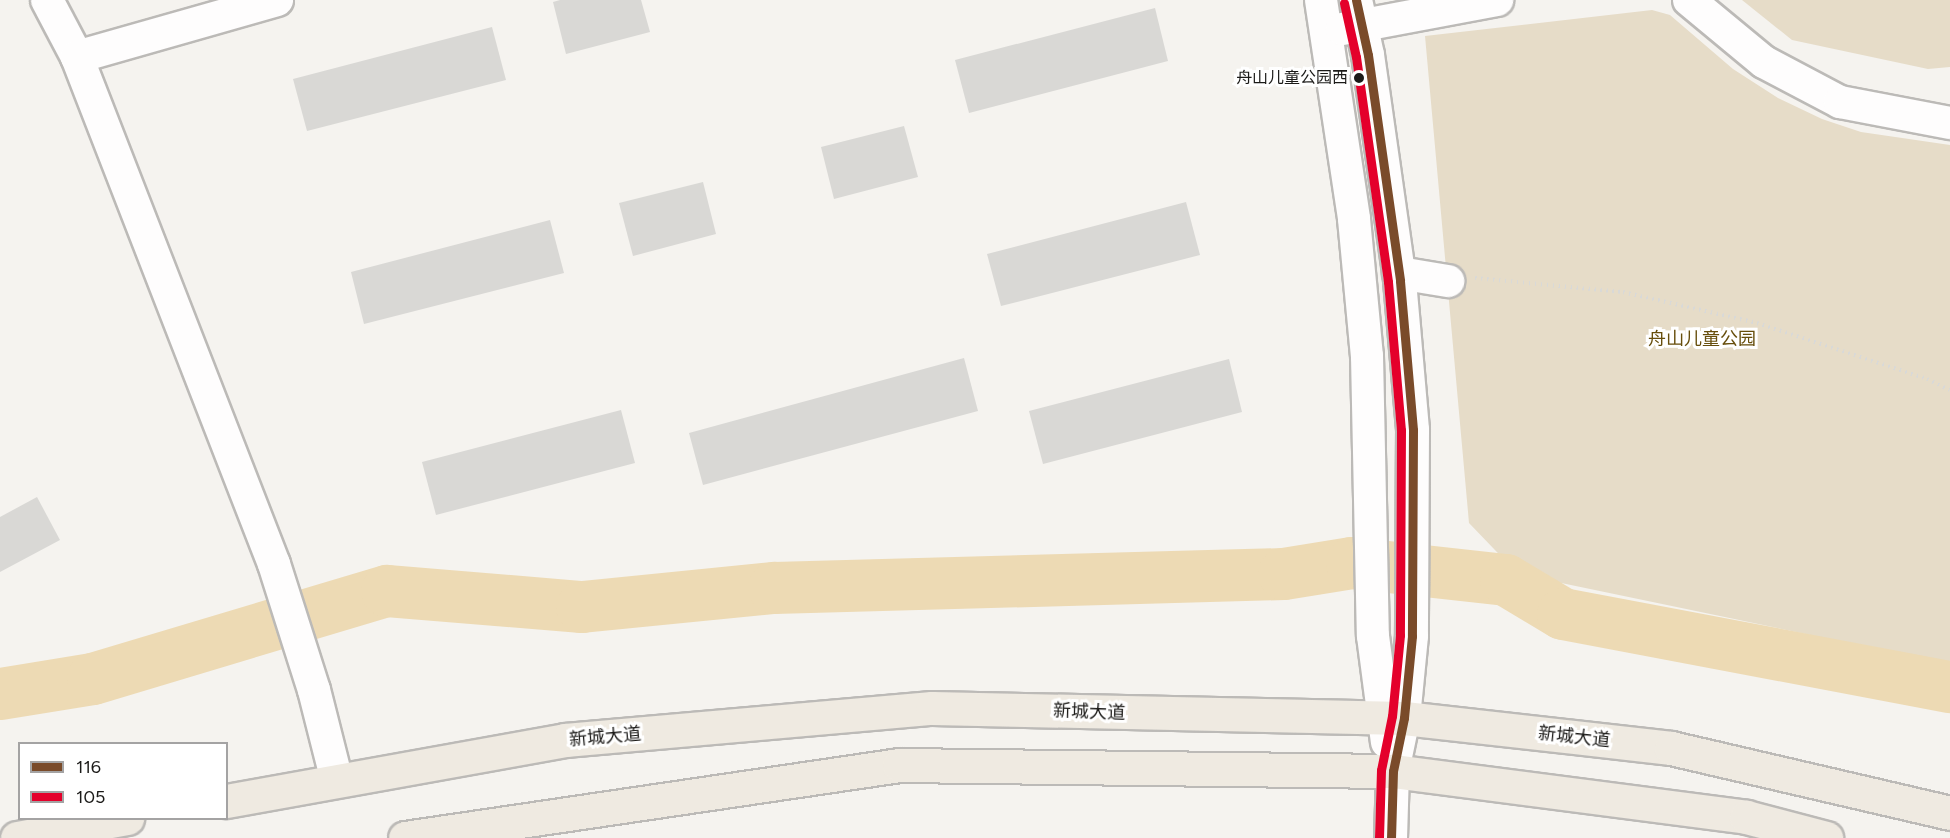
<!DOCTYPE html>
<meta charset="utf-8">
<style>
body{margin:0}
#map{position:relative;width:1950px;height:838px;overflow:hidden;background:#f5f3ef;font-family:Figtree,"Noto Sans SC",sans-serif}
div>[style]{position:absolute}
.green>*{inset:0;background:#e6dcc8}
.river>*{height:52px;margin:-26px;padding:0 26px;transform-origin:26px;border-radius:26px;background:#eddab4}
.building>*{inset:0;background:#d9d8d5}
.path>*{height:4px;margin-top:-2px;transform-origin:0;background:repeating-linear-gradient(90deg,#d9d9d7 0 1.5px,transparent 0 6px)}
.roads{filter:drop-shadow(2px 0 #bcbab7) drop-shadow(-2px 0 #bcbab7) drop-shadow(0 2px #bcbab7) drop-shadow(0 -2px #bcbab7)}
.minor>*{height:32px;margin:-16px;padding:0 16px;transform-origin:16px;border-radius:16px;background:#fefdfd}
.major>*{height:33px;margin:-16.5px;padding:0 16.5px;transform-origin:16.5px;border-radius:16.5px;background:#efeae1}
.bus-1>*{height:9px;margin:-4.5px;padding:0 4.5px;transform-origin:4.5px;border-radius:4.5px;background:#7a4b2a}
.bus-2>*{height:9px;margin:-4.5px;padding:0 4.5px;transform-origin:4.5px;border-radius:4.5px;background:#e4002b}
.dots>*{width:16px;height:16px;translate:-50% -50%;box-sizing:border-box;border:3px solid #fff;border-radius:50%}
span{translate:-50% -50%;white-space:nowrap;text-align:center;line-height:1.15;-webkit-text-stroke:6px #fff;paint-order:stroke}
.bus-label{font-size:16px;color:#1b1a18}
.right{translate:-100% -50%;text-align:right}
.park-label{font-size:18px;color:#674e0c}
.street-label{font-size:18px;color:#1b1a18}
.legend{position:absolute;left:18px;top:742px;width:210px;height:78px;box-sizing:border-box;background:#fff;border:2px solid #a4a3a3;margin:0;padding:8px 10px;list-style:none;font-size:18px;color:#1b1a18}
.legend li{display:flex;align-items:center;gap:12px;height:30px}
.legend b{width:30px;border:2px solid #a4a3a3}
</style>
<div id="map">
<div class="green">
<div style="clip-path:polygon(1742px 0,1950px 0,1950px 67px,1928px 69px,1792px 40px)"></div>
<div style="clip-path:polygon(1652px 10px,1670px 15px,1733px 69px,1778px 98px,1822px 119px,1861px 132px,1950px 145px,1950px 664px,1518px 574px,1469px 523px,1425px 36px)"></div>
</div>
<div class="river">
<div style="left:0;top:694px;width:94px;rotate:-9.2deg"></div>
<div style="left:93px;top:679px;width:307px;rotate:-16.7deg"></div>
<div style="left:387px;top:591px;width:196px;rotate:4.7deg"></div>
<div style="left:582px;top:607px;width:193px;rotate:-5.7deg"></div>
<div style="left:774px;top:588px;width:510px;rotate:-1.57deg"></div>
<div style="left:1284px;top:574px;width:69px;rotate:-9.2deg"></div>
<div style="left:1352px;top:563px;width:155px;rotate:6.3deg"></div>
<div style="left:1506px;top:580px;width:66px;rotate:30.8deg"></div>
<div style="left:1563px;top:614px;width:394px;rotate:10.7deg"></div>
</div>
<div class="building">
<div style="clip-path:polygon(560px 0,641px 0,650px 32px,566px 54px,553px 2px)"></div>
<div style="clip-path:polygon(1155px 8px,1168px 61px,969px 113px,955px 60px)"></div>
<div style="clip-path:polygon(492px 27px,506px 80px,307px 131px,293px 79px)"></div>
<div style="clip-path:polygon(904px 126px,918px 177px,834px 199px,821px 147px)"></div>
<div style="clip-path:polygon(703px 182px,716px 234px,633px 256px,619px 203px)"></div>
<div style="clip-path:polygon(1186px 202px,1200px 255px,1001px 306px,987px 254px)"></div>
<div style="clip-path:polygon(550px 220px,564px 273px,364px 324px,351px 272px)"></div>
<div style="clip-path:polygon(964px 358px,978px 411px,703px 485px,689px 433px)"></div>
<div style="clip-path:polygon(1229px 359px,1242px 412px,1043px 464px,1029px 411px)"></div>
<div style="clip-path:polygon(621px 410px,635px 463px,436px 515px,422px 462px)"></div>
<div style="clip-path:polygon(37px 497px,60px 540px,0 572px,0 517px)"></div>
</div>
<div class="path">
<div style="left:1475px;top:278px;width:149px;rotate:5.4deg"></div>
<div style="left:1623px;top:292px;width:138px;rotate:13deg"></div>
<div style="left:1757px;top:323px;width:179px;rotate:18.2deg"></div>
<div style="left:1927px;top:379px;width:25px;rotate:26deg"></div>
</div>
<div class="roads">
<div class="minor">
<div style="left:47px;top:0;width:64px;rotate:62.2deg"></div>
<div style="left:77px;top:57px;width:544px;rotate:68.77deg"></div>
<div style="left:274px;top:564px;width:132px;rotate:72.4deg"></div>
<div style="left:314px;top:690px;width:94px;rotate:75.8deg"></div>
<div style="left:1321px;top:0;width:221px;rotate:81.4deg"></div>
<div style="left:1354px;top:219px;width:138px;rotate:84.6deg"></div>
<div style="left:1367px;top:356px;width:280px;rotate:88.8deg"></div>
<div style="left:1373px;top:636px;width:107px;rotate:82.5deg"></div>
<div style="left:1356px;top:0;width:56px;rotate:77.7deg"></div>
<div style="left:1368px;top:55px;width:228px;rotate:81.9deg"></div>
<div style="left:1400px;top:281px;width:150px;rotate:85deg"></div>
<div style="left:1413px;top:430px;width:206px;rotate:90.3deg"></div>
<div style="left:1412px;top:636px;width:82px;rotate:95.6deg"></div>
<div style="left:1404px;top:718px;width:54px;rotate:101.7deg"></div>
<div style="left:1393px;top:771px;width:67px;rotate:91.7deg"></div>
<div style="left:1689px;top:0;width:97px;rotate:39.6deg"></div>
<div style="left:1764px;top:62px;width:86px;rotate:27.8deg"></div>
<div style="left:1840px;top:102px;width:112px;rotate:10.8deg"></div>
<div style="left:1342px;top:29px;width:158px;rotate:-10.6deg"></div>
<div style="left:77px;top:57px;width:208px;rotate:-15.9deg"></div>
<div style="left:1399px;top:273px;width:50px;rotate:9.3deg"></div>
</div>
<div class="major">
<div style="left:226px;top:801px;width:344px;rotate:-10.2deg"></div>
<div style="left:565px;top:740px;width:368px;rotate:-5deg"></div>
<div style="left:932px;top:708px;width:472px;rotate:1.2deg"></div>
<div style="left:1404px;top:718px;width:269px;rotate:6.4deg"></div>
<div style="left:1671px;top:748px;width:286px;rotate:13.1deg"></div>
<div style="left:17px;top:838px;width:112px;rotate:-10.3deg"></div>
<div style="left:405px;top:838px;width:499px;rotate:-8.4deg"></div>
<div style="left:899px;top:765px;width:494px;rotate:0.7deg"></div>
<div style="left:1393px;top:771px;width:356px;rotate:7.4deg"></div>
<div style="left:1746px;top:817px;width:83px;rotate:14.7deg"></div>
</div>
</div>
<div class="bus-1">
<div style="left:1356px;top:0;width:56px;rotate:77.7deg"></div>
<div style="left:1368px;top:55px;width:228px;rotate:81.9deg"></div>
<div style="left:1400px;top:281px;width:150px;rotate:85deg"></div>
<div style="left:1413px;top:430px;width:206px;rotate:90.3deg"></div>
<div style="left:1412px;top:636px;width:82px;rotate:95.6deg"></div>
<div style="left:1404px;top:718px;width:54px;rotate:101.7deg"></div>
<div style="left:1393px;top:771px;width:67px;rotate:91.7deg"></div>
</div>
<div class="bus-2">
<div style="left:1344px;top:3px;width:55px;rotate:77.5deg"></div>
<div style="left:1356px;top:57px;width:227px;rotate:81.9deg"></div>
<div style="left:1388px;top:282px;width:149px;rotate:85deg"></div>
<div style="left:1401px;top:430px;width:205px;rotate:90.3deg"></div>
<div style="left:1400px;top:635px;width:81px;rotate:95.6deg"></div>
<div style="left:1392px;top:716px;width:55px;rotate:101.5deg"></div>
<div style="left:1381px;top:770px;width:68px;rotate:91.7deg"></div>
</div>
<div class="dots">
<div style="left:1359px;top:78px;background:#1b1a18"></div>
</div>
<div class="bus-label">
<span class="right" style="left:1348px;top:78px">舟山儿童公园西</span>
</div>
<div class="park-label">
<span style="left:1702px;top:339px">舟山儿童公园</span>
</div>
<div class="street-label">
<span style="left:1089px;top:712px;rotate:2deg">新城大道</span>
<span style="left:605px;top:737px;rotate:-5deg">新城大道</span>
<span style="left:1574px;top:737px;rotate:6deg">新城大道</span>
</div>
<ul class="legend">
<li><b style="height:8px;background:#7a4b2a"></b>116</li>
<li><b style="height:8px;background:#e4002b"></b>105</li>
</ul>
</div>
